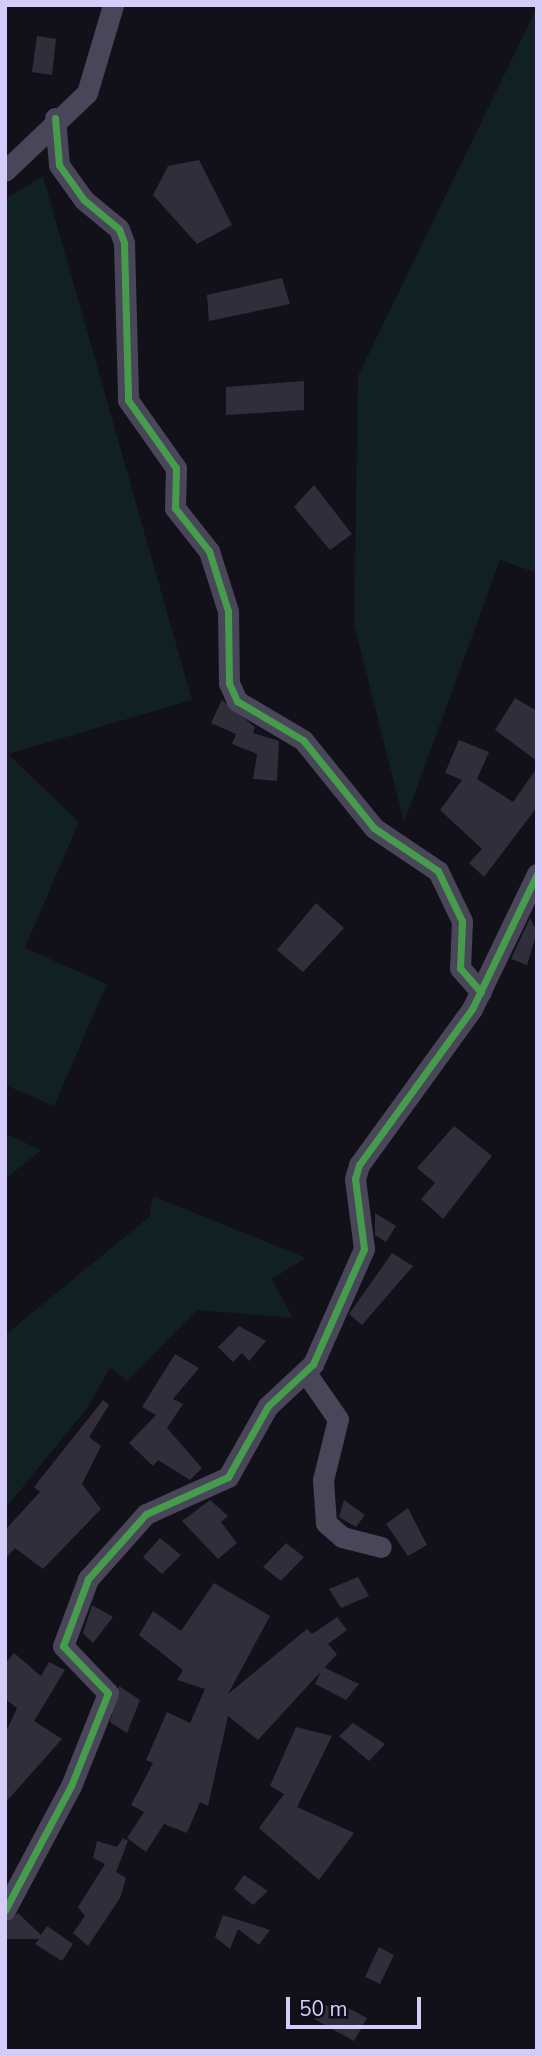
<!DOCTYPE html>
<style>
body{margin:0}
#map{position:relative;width:542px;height:2056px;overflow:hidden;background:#121018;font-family:"Nunito Sans",sans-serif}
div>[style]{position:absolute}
.green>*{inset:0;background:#112022}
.building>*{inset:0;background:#302e3a}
.minor>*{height:21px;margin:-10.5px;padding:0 10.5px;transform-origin:10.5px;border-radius:10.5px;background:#484658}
.cycleway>*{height:7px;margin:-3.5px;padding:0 3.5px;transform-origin:3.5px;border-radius:3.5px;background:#469c4c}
span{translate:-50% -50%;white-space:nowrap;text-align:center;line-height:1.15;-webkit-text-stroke:7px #100d1b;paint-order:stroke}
.frame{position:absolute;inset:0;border:7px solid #d5ccf9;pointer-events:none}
.scale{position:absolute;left:286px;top:1997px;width:135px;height:32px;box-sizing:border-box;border:4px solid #d5ccf9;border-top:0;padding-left:9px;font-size:21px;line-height:24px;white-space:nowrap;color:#d5ccf9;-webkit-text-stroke:5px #100d1b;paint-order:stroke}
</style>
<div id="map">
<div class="green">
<div style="clip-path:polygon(537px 7px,537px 573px,500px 560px,404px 823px,354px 624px,358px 376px)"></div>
<div style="clip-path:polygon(43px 176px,192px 700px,8px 754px,79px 822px,25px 948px,107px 984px,54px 1106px,5px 1085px,5px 199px)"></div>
<div style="clip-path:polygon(5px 1134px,42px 1150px,5px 1179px)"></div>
<div style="clip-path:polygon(153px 1196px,306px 1258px,272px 1279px,293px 1318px,197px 1310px,127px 1381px,110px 1368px,88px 1407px,5px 1509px,5px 1335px,149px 1217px)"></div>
</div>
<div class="building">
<div style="clip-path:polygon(37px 36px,56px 39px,52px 75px,32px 72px)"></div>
<div style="clip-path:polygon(199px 160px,232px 225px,197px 244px,153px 195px,168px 166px)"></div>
<div style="clip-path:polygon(282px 278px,290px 304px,209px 321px,207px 295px)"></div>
<div style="clip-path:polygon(304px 381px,304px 410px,226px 415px,226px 387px)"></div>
<div style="clip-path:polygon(314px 485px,352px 534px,330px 550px,294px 507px)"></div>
<div style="clip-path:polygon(515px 698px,537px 711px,537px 761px,495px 730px)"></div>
<div style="clip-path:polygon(222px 700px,255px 727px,253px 733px,279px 741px,277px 781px,253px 779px,257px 754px,232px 744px,236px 734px,211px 723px)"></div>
<div style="clip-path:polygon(459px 740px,489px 752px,477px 779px,513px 802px,537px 768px,537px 807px,484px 877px,469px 863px,482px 849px,440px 810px,462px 780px,445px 773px)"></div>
<div style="clip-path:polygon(316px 903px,344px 928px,303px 972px,277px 950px)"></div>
<div style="clip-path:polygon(530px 918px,537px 932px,527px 965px,511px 959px)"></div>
<div style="clip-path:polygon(454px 1126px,492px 1156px,443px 1219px,421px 1199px,435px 1183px,417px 1168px)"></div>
<div style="clip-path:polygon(375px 1213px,396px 1226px,386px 1242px,375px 1235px)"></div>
<div style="clip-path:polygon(392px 1253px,413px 1266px,362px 1325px,349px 1314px)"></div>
<div style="clip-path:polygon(239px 1326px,266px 1341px,249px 1361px,242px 1353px,233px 1362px,218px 1347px)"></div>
<div style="clip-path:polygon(175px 1354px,199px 1368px,173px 1399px,183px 1404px,167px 1428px,202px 1468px,190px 1480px,158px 1460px,153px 1466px,129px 1443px,156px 1415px,142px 1407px)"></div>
<div style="clip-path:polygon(103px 1400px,109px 1405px,89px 1437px,101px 1446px,82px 1484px,101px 1509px,43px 1569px,15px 1548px,5px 1559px,5px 1530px,40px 1492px,34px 1487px)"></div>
<div style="clip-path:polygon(210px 1500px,228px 1516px,221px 1522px,237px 1543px,218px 1559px,182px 1521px)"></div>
<div style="clip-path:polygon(344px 1500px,365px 1515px,356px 1527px,339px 1517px)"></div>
<div style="clip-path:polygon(408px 1508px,427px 1545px,408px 1556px,386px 1524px)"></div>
<div style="clip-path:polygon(160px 1538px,181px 1555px,162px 1574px,143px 1557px)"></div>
<div style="clip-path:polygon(286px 1543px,304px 1557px,281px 1581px,263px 1567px)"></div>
<div style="clip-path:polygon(358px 1577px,369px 1596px,341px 1608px,329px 1589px)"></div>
<div style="clip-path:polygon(214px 1583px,270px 1616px,228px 1694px,307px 1629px,312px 1634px,337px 1617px,347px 1630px,328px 1644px,337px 1654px,258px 1740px,228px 1716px,208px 1806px,200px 1802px,187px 1833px,164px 1824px,146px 1852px,127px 1838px,144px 1812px,131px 1805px,153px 1763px,146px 1760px,167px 1712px,190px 1723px,205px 1689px,177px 1680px,183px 1670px,139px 1635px,153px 1611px,181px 1631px)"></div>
<div style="clip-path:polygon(92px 1605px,113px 1617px,93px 1643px,83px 1633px)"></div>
<div style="clip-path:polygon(14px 1653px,41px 1676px,49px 1662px,65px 1670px,34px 1721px,62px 1739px,5px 1803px,5px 1734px,17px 1708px,5px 1699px,5px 1664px)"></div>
<div style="clip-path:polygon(323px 1667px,359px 1684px,346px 1700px,315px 1684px)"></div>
<div style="clip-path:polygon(119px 1686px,140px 1700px,127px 1733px,110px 1722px)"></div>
<div style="clip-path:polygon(353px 1723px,385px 1744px,369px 1761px,339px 1736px)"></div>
<div style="clip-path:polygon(296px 1727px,332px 1736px,297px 1807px,354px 1833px,319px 1880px,259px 1828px,284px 1794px,270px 1786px)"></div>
<div style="clip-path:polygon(123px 1838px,128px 1841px,116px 1872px,126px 1878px,120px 1898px,88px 1946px,73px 1933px,85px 1916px,78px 1907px,105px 1864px,93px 1858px,97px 1841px,117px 1847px)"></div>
<div style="clip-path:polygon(244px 1875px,268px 1891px,253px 1905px,234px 1889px)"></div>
<div style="clip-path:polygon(18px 1913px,41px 1935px,47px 1926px,73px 1944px,62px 1961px,35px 1944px,39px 1939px,5px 1939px,5px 1923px)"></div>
<div style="clip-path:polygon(223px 1915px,239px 1920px,270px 1930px,259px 1945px,238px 1929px,230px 1949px,215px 1937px)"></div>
<div style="clip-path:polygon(379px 1947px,394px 1955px,380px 1984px,365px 1977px)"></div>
<div style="clip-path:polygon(335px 2001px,367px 2018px,354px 2041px,314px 2019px,322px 2003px,332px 2008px)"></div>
</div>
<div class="minor">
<div style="left:55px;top:118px;width:47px;rotate:85.1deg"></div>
<div style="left:59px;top:165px;width:43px;rotate:54.5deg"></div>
<div style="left:84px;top:200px;width:45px;rotate:39.6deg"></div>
<div style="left:119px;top:229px;width:15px;rotate:70deg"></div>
<div style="left:124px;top:243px;width:157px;rotate:88.5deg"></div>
<div style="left:128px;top:400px;width:83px;rotate:54.8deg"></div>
<div style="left:176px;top:468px;width:40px;rotate:91.4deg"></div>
<div style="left:175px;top:508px;width:55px;rotate:51.7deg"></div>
<div style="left:209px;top:551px;width:63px;rotate:72.4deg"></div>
<div style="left:228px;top:611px;width:72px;rotate:89.2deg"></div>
<div style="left:229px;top:683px;width:20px;rotate:66deg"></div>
<div style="left:237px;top:701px;width:77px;rotate:30.6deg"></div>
<div style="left:303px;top:740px;width:113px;rotate:51.1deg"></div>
<div style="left:374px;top:828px;width:77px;rotate:33.9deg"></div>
<div style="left:438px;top:871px;width:55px;rotate:64.4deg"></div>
<div style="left:462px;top:921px;width:47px;rotate:92.4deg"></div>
<div style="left:460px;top:968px;width:32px;rotate:49deg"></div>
<div style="left:5px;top:171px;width:113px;rotate:-43.6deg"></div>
<div style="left:87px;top:93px;width:92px;rotate:-73.5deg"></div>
<div style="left:306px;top:1373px;width:56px;rotate:55.2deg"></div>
<div style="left:338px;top:1419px;width:63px;rotate:103.8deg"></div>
<div style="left:323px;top:1480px;width:43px;rotate:86deg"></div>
<div style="left:326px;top:1523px;width:21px;rotate:41deg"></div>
<div style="left:342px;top:1537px;width:40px;rotate:14.4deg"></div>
<div style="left:5px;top:1910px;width:140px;rotate:-62deg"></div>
<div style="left:71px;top:1786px;width:100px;rotate:-68.3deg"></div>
<div style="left:108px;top:1693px;width:65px;rotate:-133.8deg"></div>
<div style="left:63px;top:1646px;width:72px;rotate:-69.5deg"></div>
<div style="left:88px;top:1579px;width:87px;rotate:-48.3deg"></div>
<div style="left:146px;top:1514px;width:90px;rotate:-24.3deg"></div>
<div style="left:228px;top:1477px;width:81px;rotate:-60.6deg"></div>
<div style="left:268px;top:1406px;width:62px;rotate:-43deg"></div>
<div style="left:313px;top:1364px;width:126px;rotate:-66.1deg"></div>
<div style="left:364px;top:1249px;width:71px;rotate:-97.3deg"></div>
<div style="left:355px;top:1179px;width:15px;rotate:-74deg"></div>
<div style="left:359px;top:1165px;width:193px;rotate:-54.1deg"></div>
<div style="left:472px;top:1009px;width:150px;rotate:-64.3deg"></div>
</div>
<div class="cycleway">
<div style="left:55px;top:118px;width:47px;rotate:85.1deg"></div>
<div style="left:59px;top:165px;width:43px;rotate:54.5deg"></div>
<div style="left:84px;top:200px;width:45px;rotate:39.6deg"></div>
<div style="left:119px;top:229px;width:15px;rotate:70deg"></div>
<div style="left:124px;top:243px;width:157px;rotate:88.5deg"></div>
<div style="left:128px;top:400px;width:83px;rotate:54.8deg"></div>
<div style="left:176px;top:468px;width:40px;rotate:91.4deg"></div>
<div style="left:175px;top:508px;width:55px;rotate:51.7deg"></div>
<div style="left:209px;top:551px;width:63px;rotate:72.4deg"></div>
<div style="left:228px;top:611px;width:72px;rotate:89.2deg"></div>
<div style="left:229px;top:683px;width:20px;rotate:66deg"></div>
<div style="left:237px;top:701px;width:77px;rotate:30.6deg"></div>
<div style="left:303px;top:740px;width:113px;rotate:51.1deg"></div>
<div style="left:374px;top:828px;width:77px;rotate:33.9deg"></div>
<div style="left:438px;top:871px;width:55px;rotate:64.4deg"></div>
<div style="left:462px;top:921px;width:47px;rotate:92.4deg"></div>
<div style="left:460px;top:968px;width:32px;rotate:49deg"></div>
<div style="left:5px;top:1910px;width:140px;rotate:-62deg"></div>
<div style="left:71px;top:1786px;width:100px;rotate:-68.3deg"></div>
<div style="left:108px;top:1693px;width:65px;rotate:-133.8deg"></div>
<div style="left:63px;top:1646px;width:72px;rotate:-69.5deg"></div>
<div style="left:88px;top:1579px;width:87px;rotate:-48.3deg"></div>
<div style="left:146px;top:1514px;width:90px;rotate:-24.3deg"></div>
<div style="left:228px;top:1477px;width:81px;rotate:-60.6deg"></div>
<div style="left:268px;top:1406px;width:62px;rotate:-43deg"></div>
<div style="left:313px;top:1364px;width:126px;rotate:-66.1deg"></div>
<div style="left:364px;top:1249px;width:71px;rotate:-97.3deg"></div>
<div style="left:355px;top:1179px;width:15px;rotate:-74deg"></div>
<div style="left:359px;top:1165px;width:193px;rotate:-54.1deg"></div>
<div style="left:472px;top:1009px;width:150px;rotate:-64.3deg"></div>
</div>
<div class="frame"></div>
<div class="scale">50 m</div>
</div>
